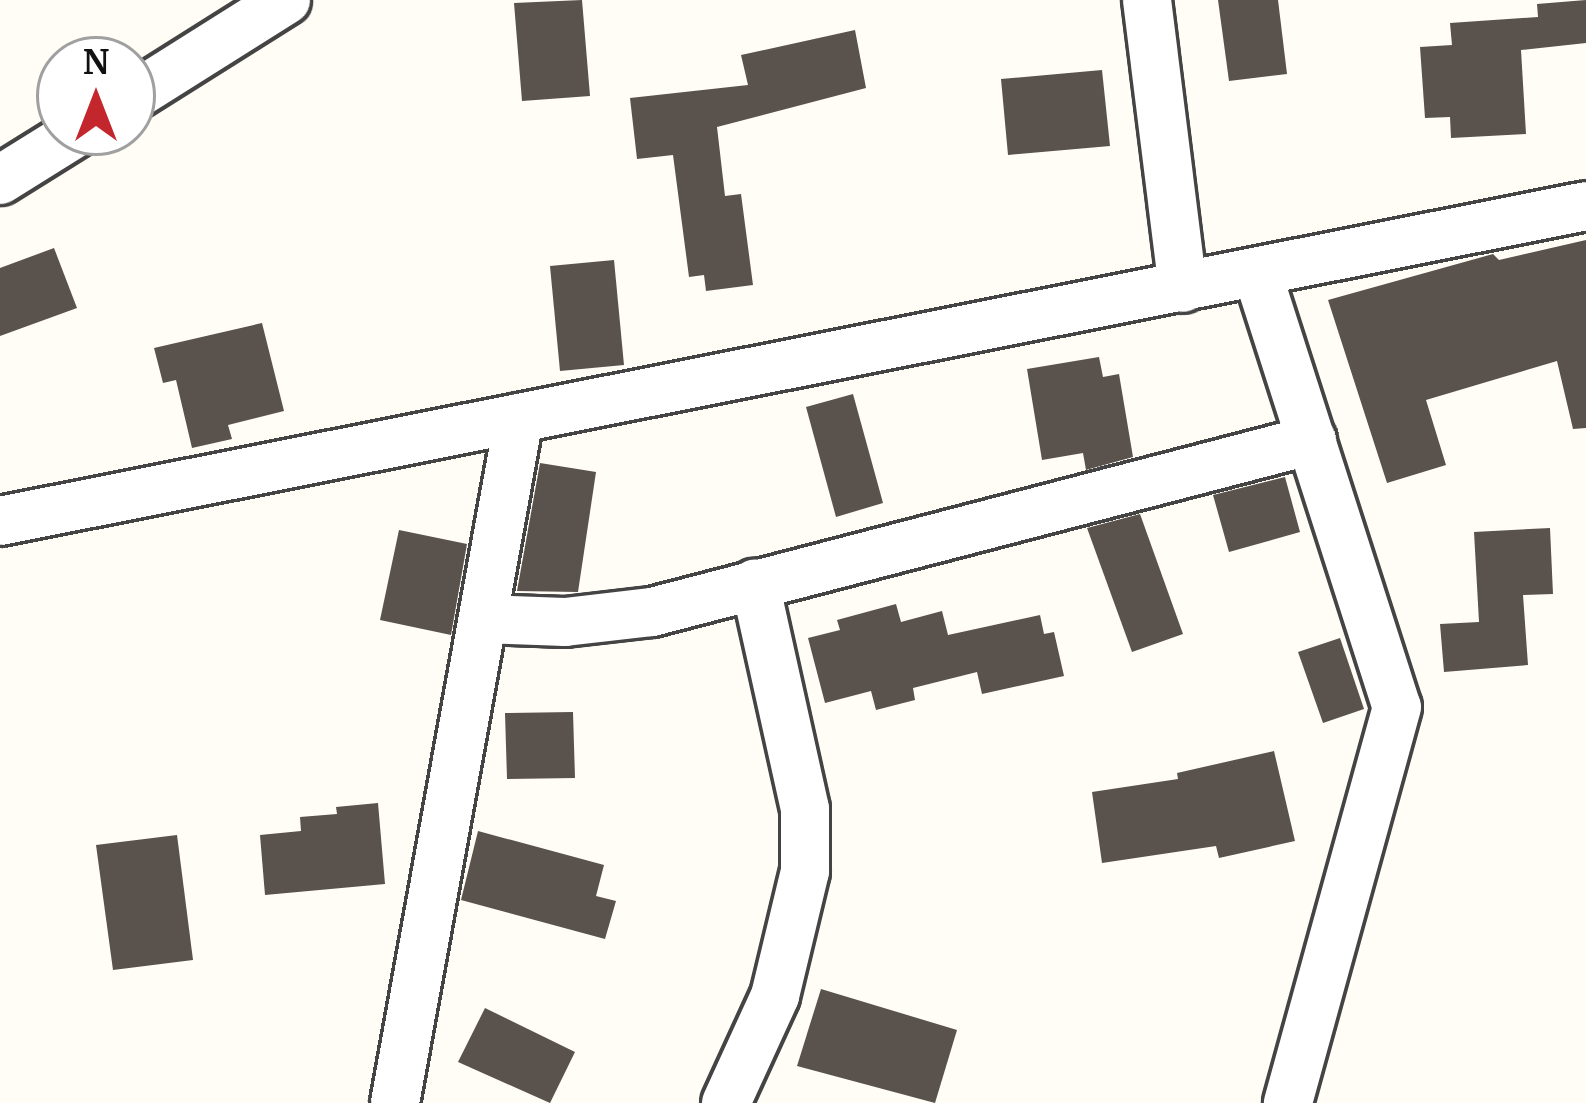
<!DOCTYPE html>
<style>
body{margin:0}
#map{position:relative;width:1586px;height:1103px;overflow:hidden;background:#fffdf5;font-family:Merriweather,serif}
div>[style]{position:absolute}
.building>*{inset:0;background:#5a524d}
.roads{filter:drop-shadow(3px 0 #444) drop-shadow(-3px 0 #444) drop-shadow(0 3px #444) drop-shadow(0 -3px #444)}
.street>*{height:48px;margin:-24px;padding:0 24px;transform-origin:24px;border-radius:24px;background:#fff}
span{translate:-50% -50%;white-space:nowrap;text-align:center;line-height:1.15;-webkit-text-stroke:12px #fff;paint-order:stroke}
.north{position:absolute;left:36px;top:36px;width:120px;height:120px;box-sizing:border-box;background:#fff;border:3px solid #a0a0a0;border-radius:50%;rotate:0deg;font-size:33px;font-weight:700;line-height:48px;text-align:center;color:#111}
.north::after{content:'';display:block;margin:auto;width:42px;height:54px;background:#c4262e;clip-path:polygon(50% 0,100% 100%,50% 72%,0 100%)}
</style>
<div id="map">
<div class="building">
<div style="clip-path:polygon(582px 0,590px 96px,522px 101px,514px 3px)"></div>
<div style="clip-path:polygon(1218px 0,1278px 0,1287px 74px,1229px 81px)"></div>
<div style="clip-path:polygon(1586px 0,1586px 43px,1521px 50px,1526px 134px,1451px 138px,1450px 117px,1425px 118px,1420px 47px,1452px 45px,1450px 23px,1538px 17px,1537px 4px)"></div>
<div style="clip-path:polygon(855px 30px,866px 88px,717px 127px,725px 196px,741px 194px,753px 285px,706px 291px,704px 275px,689px 277px,673px 155px,637px 159px,630px 98px,748px 85px,741px 55px)"></div>
<div style="clip-path:polygon(1102px 70px,1110px 146px,1008px 155px,1001px 79px)"></div>
<div style="clip-path:polygon(1586px 240px,1586px 428px,1573px 429px,1557px 361px,1426px 400px,1446px 465px,1387px 483px,1328px 300px,1493px 254px,1499px 260px)"></div>
<div style="clip-path:polygon(54px 248px,77px 308px,0 336px,0 268px)"></div>
<div style="clip-path:polygon(614px 260px,624px 365px,560px 371px,550px 266px)"></div>
<div style="clip-path:polygon(262px 323px,284px 411px,228px 425px,232px 439px,192px 448px,176px 380px,163px 383px,154px 348px)"></div>
<div style="clip-path:polygon(1099px 357px,1103px 377px,1119px 374px,1133px 457px,1086px 470px,1083px 453px,1042px 460px,1027px 369px)"></div>
<div style="clip-path:polygon(853px 394px,883px 503px,836px 517px,806px 407px)"></div>
<div style="clip-path:polygon(540px 463px,596px 472px,578px 592px,517px 591px)"></div>
<div style="clip-path:polygon(1285px 477px,1300px 532px,1229px 552px,1213px 495px)"></div>
<div style="clip-path:polygon(1140px 514px,1183px 634px,1132px 652px,1087px 528px)"></div>
<div style="clip-path:polygon(1550px 528px,1553px 594px,1523px 595px,1528px 665px,1444px 672px,1440px 624px,1479px 622px,1474px 532px)"></div>
<div style="clip-path:polygon(399px 530px,467px 544px,451px 635px,380px 620px)"></div>
<div style="clip-path:polygon(896px 604px,901px 622px,942px 611px,948px 635px,1040px 615px,1044px 634px,1054px 632px,1064px 676px,982px 694px,977px 672px,913px 688px,915px 700px,876px 710px,871px 691px,825px 703px,808px 638px,840px 630px,837px 620px)"></div>
<div style="clip-path:polygon(1340px 638px,1364px 709px,1323px 723px,1298px 652px)"></div>
<div style="clip-path:polygon(573px 712px,575px 778px,507px 779px,505px 713px)"></div>
<div style="clip-path:polygon(1274px 751px,1295px 841px,1219px 858px,1216px 846px,1102px 863px,1092px 792px,1178px 779px,1177px 773px)"></div>
<div style="clip-path:polygon(378px 803px,385px 884px,265px 895px,260px 835px,301px 831px,300px 817px,337px 814px,336px 807px)"></div>
<div style="clip-path:polygon(478px 831px,604px 865px,596px 896px,616px 901px,605px 939px,461px 900px)"></div>
<div style="clip-path:polygon(177px 835px,193px 960px,113px 970px,96px 845px)"></div>
<div style="clip-path:polygon(821px 989px,957px 1030px,935px 1103px,797px 1066px)"></div>
<div style="clip-path:polygon(485px 1008px,575px 1052px,550px 1103px,458px 1062px)"></div>
</div>
<div class="roads">
<div class="street">
<div style="left:1147px;top:0;width:290px;rotate:82.9deg"></div>
<div style="left:132px;top:97px;width:182px;rotate:-32.2deg"></div>
<div style="left:0;top:180px;width:91px;rotate:-31.9deg"></div>
<div style="left:1257px;top:272px;width:457px;rotate:72.2deg"></div>
<div style="left:1397px;top:707px;width:411px;rotate:105.4deg"></div>
<div style="left:0;top:521px;width:1617px;rotate:-11.23deg"></div>
<div style="left:483px;top:619px;width:82px;rotate:2.1deg"></div>
<div style="left:565px;top:622px;width:88px;rotate:-6.6deg"></div>
<div style="left:652px;top:612px;width:682px;rotate:-14.61deg"></div>
<div style="left:395px;top:1103px;width:696px;rotate:-79.74deg"></div>
<div style="left:726px;top:1103px;width:118px;rotate:-65.4deg"></div>
<div style="left:775px;top:996px;width:129px;rotate:-76.5deg"></div>
<div style="left:805px;top:871px;width:62px;rotate:-90deg"></div>
<div style="left:805px;top:809px;width:231px;rotate:-102.5deg"></div>
</div>
</div>
<div class="north">N</div>
</div>
